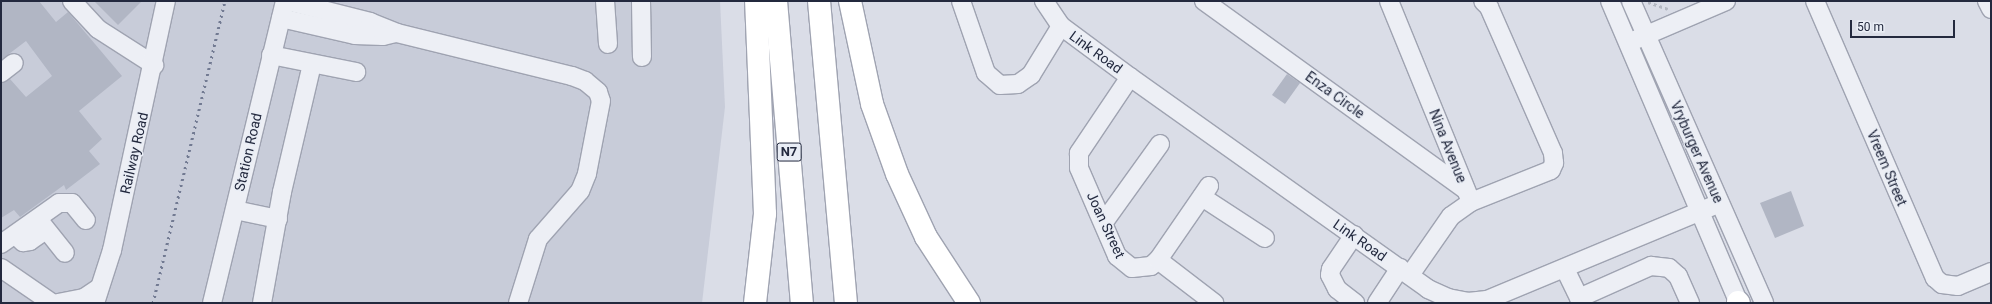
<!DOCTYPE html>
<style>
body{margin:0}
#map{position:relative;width:1992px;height:304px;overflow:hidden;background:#dadde7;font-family:Roboto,sans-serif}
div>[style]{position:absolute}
.built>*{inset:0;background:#c8ccd9}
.building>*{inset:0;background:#b1b6c4}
.path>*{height:2.5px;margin-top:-1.25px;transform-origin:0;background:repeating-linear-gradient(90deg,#b4b8c2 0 3px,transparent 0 6px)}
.roads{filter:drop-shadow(1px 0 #9fa3b1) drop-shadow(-1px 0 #9fa3b1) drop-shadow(0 1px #9fa3b1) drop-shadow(0 -1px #9fa3b1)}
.minor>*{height:18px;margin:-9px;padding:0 9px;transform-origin:9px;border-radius:9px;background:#edeff5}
.major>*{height:22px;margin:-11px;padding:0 11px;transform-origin:11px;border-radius:11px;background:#fff}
.highway>*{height:22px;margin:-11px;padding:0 11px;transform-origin:11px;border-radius:11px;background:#fff}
.rail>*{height:3px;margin-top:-1.5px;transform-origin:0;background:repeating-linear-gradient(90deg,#727a92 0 2px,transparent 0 6px)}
span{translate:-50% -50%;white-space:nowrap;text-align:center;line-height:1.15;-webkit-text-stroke:3px #e9edf5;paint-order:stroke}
.shield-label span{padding:1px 3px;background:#e9edf5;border:1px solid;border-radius:3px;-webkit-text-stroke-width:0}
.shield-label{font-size:13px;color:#23293e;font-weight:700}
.street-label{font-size:14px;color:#23293e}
.frame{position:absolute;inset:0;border:2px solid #23293e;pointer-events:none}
.scale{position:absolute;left:1850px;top:20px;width:105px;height:18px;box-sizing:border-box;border:2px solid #23293e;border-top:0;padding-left:5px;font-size:12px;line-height:14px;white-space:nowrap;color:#23293e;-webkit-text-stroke:3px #e9edf5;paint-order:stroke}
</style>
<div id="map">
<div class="built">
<div style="clip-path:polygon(1px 1px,720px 1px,725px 107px,702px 303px,1px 303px)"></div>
</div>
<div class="building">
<div style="clip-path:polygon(1px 1px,39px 1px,56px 22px,68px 12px,122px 76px,79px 111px,102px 139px,89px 151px,100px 164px,66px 190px,64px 185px,20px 217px,14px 210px,1px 218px,1px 83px,10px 79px,26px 97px,52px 76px,26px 41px,1px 60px)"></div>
<div style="clip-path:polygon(94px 1px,142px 1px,118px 25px)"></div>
<div style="clip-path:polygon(1287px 74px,1300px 83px,1285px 104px,1272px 95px)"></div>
<div style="clip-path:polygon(1791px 191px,1804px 226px,1775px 238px,1760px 203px)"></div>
</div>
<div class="path">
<div style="left:1648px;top:2px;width:21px;rotate:19deg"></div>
</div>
<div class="roads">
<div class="minor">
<div style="left:72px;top:1px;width:38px;rotate:47deg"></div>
<div style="left:98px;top:29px;width:67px;rotate:32.7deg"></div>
<div style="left:287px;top:1px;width:86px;rotate:14.2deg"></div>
<div style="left:370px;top:22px;width:29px;rotate:22deg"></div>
<div style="left:397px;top:33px;width:180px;rotate:13.8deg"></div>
<div style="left:572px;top:76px;width:14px;rotate:21deg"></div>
<div style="left:585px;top:81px;width:17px;rotate:40deg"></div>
<div style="left:598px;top:92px;width:9px;rotate:72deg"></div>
<div style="left:601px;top:101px;width:74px;rotate:100.9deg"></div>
<div style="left:587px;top:174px;width:18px;rotate:112deg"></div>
<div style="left:580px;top:191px;width:64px;rotate:131.2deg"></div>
<div style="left:538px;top:239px;width:67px;rotate:107.4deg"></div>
<div style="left:605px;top:1px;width:43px;rotate:86deg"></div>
<div style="left:641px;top:1px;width:56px;rotate:89deg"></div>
<div style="left:961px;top:1px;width:76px;rotate:70.9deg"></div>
<div style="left:986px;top:73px;width:18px;rotate:41deg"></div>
<div style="left:1000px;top:85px;width:18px;rotate:-3deg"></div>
<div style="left:1018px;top:84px;width:16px;rotate:-35deg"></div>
<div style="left:1031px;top:75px;width:57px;rotate:-58.5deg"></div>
<div style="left:1044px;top:1px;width:30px;rotate:56deg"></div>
<div style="left:1061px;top:26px;width:86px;rotate:36.5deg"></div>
<div style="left:1130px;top:77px;width:366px;rotate:35.4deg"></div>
<div style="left:1428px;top:289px;width:22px;rotate:24deg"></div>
<div style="left:1448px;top:298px;width:20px;rotate:11deg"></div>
<div style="left:1468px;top:302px;width:19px;rotate:-6deg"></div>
<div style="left:1487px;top:300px;width:252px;rotate:-22.6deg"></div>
<div style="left:1204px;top:1px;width:322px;rotate:35.8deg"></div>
<div style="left:1389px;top:1px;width:217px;rotate:67.8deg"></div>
<div style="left:1471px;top:202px;width:24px;rotate:145deg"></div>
<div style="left:1451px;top:216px;width:72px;rotate:124.8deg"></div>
<div style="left:1610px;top:1px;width:328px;rotate:66.9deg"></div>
<div style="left:1631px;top:1px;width:330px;rotate:66.2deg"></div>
<div style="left:1815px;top:1px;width:302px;rotate:66.6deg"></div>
<div style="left:1935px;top:278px;width:9px;rotate:41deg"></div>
<div style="left:1942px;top:284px;width:16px;rotate:7deg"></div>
<div style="left:1958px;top:286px;width:36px;rotate:-23deg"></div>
<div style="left:1987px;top:1px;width:9px;rotate:63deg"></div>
<div style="left:281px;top:18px;width:76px;rotate:12.9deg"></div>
<div style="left:355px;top:35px;width:28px;rotate:2deg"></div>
<div style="left:383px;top:36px;width:13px;rotate:-13deg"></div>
<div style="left:1635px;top:40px;width:99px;rotate:-23.2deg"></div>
<div style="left:271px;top:55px;width:87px;rotate:11.3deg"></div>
<div style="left:1px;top:73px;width:16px;rotate:-38deg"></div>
<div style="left:1130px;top:77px;width:92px;rotate:123.9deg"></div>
<div style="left:1079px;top:153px;width:15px;rotate:90deg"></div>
<div style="left:1079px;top:168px;width:96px;rotate:66.6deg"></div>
<div style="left:1117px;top:256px;width:19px;rotate:39deg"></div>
<div style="left:1132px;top:268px;width:19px;rotate:-6deg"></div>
<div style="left:1151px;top:266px;width:9px;rotate:-41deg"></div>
<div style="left:1158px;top:260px;width:90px;rotate:-55.4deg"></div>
<div style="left:1202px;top:197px;width:75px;rotate:33.1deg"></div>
<div style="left:1471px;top:202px;width:86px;rotate:-21.8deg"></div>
<div style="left:1551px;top:170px;width:8px;rotate:-67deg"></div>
<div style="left:1554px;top:163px;width:10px;rotate:-96deg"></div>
<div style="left:1553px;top:153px;width:159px;rotate:-113.7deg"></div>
<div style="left:1489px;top:7px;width:8px;rotate:-135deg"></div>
<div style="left:235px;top:210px;width:44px;rotate:11.8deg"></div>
<div style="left:38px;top:219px;width:43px;rotate:51.5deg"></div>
<div style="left:1104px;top:222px;width:96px;rotate:-54.3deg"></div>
<div style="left:15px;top:235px;width:11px;rotate:41deg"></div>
<div style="left:23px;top:242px;width:7px;rotate:-8deg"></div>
<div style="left:30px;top:241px;width:19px;rotate:-35deg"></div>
<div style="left:1354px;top:235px;width:41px;rotate:124.1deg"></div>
<div style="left:1331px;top:269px;width:6px;rotate:99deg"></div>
<div style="left:1330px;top:275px;width:16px;rotate:63deg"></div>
<div style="left:1337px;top:289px;width:23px;rotate:38deg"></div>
<div style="left:1px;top:244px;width:71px;rotate:-35.3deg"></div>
<div style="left:59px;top:203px;width:13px"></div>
<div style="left:72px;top:203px;width:22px;rotate:51deg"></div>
<div style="left:1158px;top:260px;width:71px;rotate:37.5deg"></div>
<div style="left:1px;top:268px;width:62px;rotate:34.5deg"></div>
<div style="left:1565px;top:269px;width:32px;rotate:64deg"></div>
<div style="left:1579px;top:298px;width:79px;rotate:-24deg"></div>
<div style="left:1651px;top:266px;width:18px;rotate:6deg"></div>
<div style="left:1669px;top:268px;width:12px;rotate:42deg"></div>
<div style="left:1678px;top:276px;width:30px;rotate:66deg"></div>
<div style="left:58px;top:303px;width:26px;rotate:-11deg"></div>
<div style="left:84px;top:298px;width:18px;rotate:-34deg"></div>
<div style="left:95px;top:303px;width:56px;rotate:-72.2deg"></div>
<div style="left:112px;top:250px;width:255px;rotate:-77.8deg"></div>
<div style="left:212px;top:303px;width:311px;rotate:-76.4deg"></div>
<div style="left:262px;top:303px;width:113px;rotate:-79.8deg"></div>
<div style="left:282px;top:192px;width:131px;rotate:-76.8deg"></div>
<div style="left:1377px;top:303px;width:42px;rotate:-56.7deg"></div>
</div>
<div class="major">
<div style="left:1738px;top:302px;width:1px;rotate:45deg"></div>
</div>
<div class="highway">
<div style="left:776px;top:1px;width:303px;rotate:85.1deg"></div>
<div style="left:819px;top:1px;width:303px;rotate:84.9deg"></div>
<div style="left:850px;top:1px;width:105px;rotate:77.9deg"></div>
<div style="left:872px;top:104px;width:74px;rotate:70.3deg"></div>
<div style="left:897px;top:174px;width:69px;rotate:65.3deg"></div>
<div style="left:926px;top:237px;width:79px;rotate:56.9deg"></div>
<div style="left:755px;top:303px;width:90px;rotate:-83.6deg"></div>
<div style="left:765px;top:214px;width:213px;rotate:-92.4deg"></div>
</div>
</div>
<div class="rail">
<div style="left:153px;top:303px;width:310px;rotate:-76.6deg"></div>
</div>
<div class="shield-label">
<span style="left:789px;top:152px">N7</span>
</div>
<div class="street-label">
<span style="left:1096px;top:52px;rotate:36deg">Link Road</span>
<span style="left:1335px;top:95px;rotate:36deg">Enza Circle</span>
<span style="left:1448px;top:146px;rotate:68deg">Nina Avenue</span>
<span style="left:248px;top:152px;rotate:-77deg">Station Road</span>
<span style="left:1697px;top:152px;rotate:66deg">Vryburger Avenue</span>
<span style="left:134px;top:153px;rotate:-77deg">Railway Road</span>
<span style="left:1887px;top:168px;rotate:67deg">Vreem Street</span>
<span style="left:1106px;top:225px;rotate:65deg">Joan Street</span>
<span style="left:1360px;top:240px;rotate:35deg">Link Road</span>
</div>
<div class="frame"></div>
<div class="scale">50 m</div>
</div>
